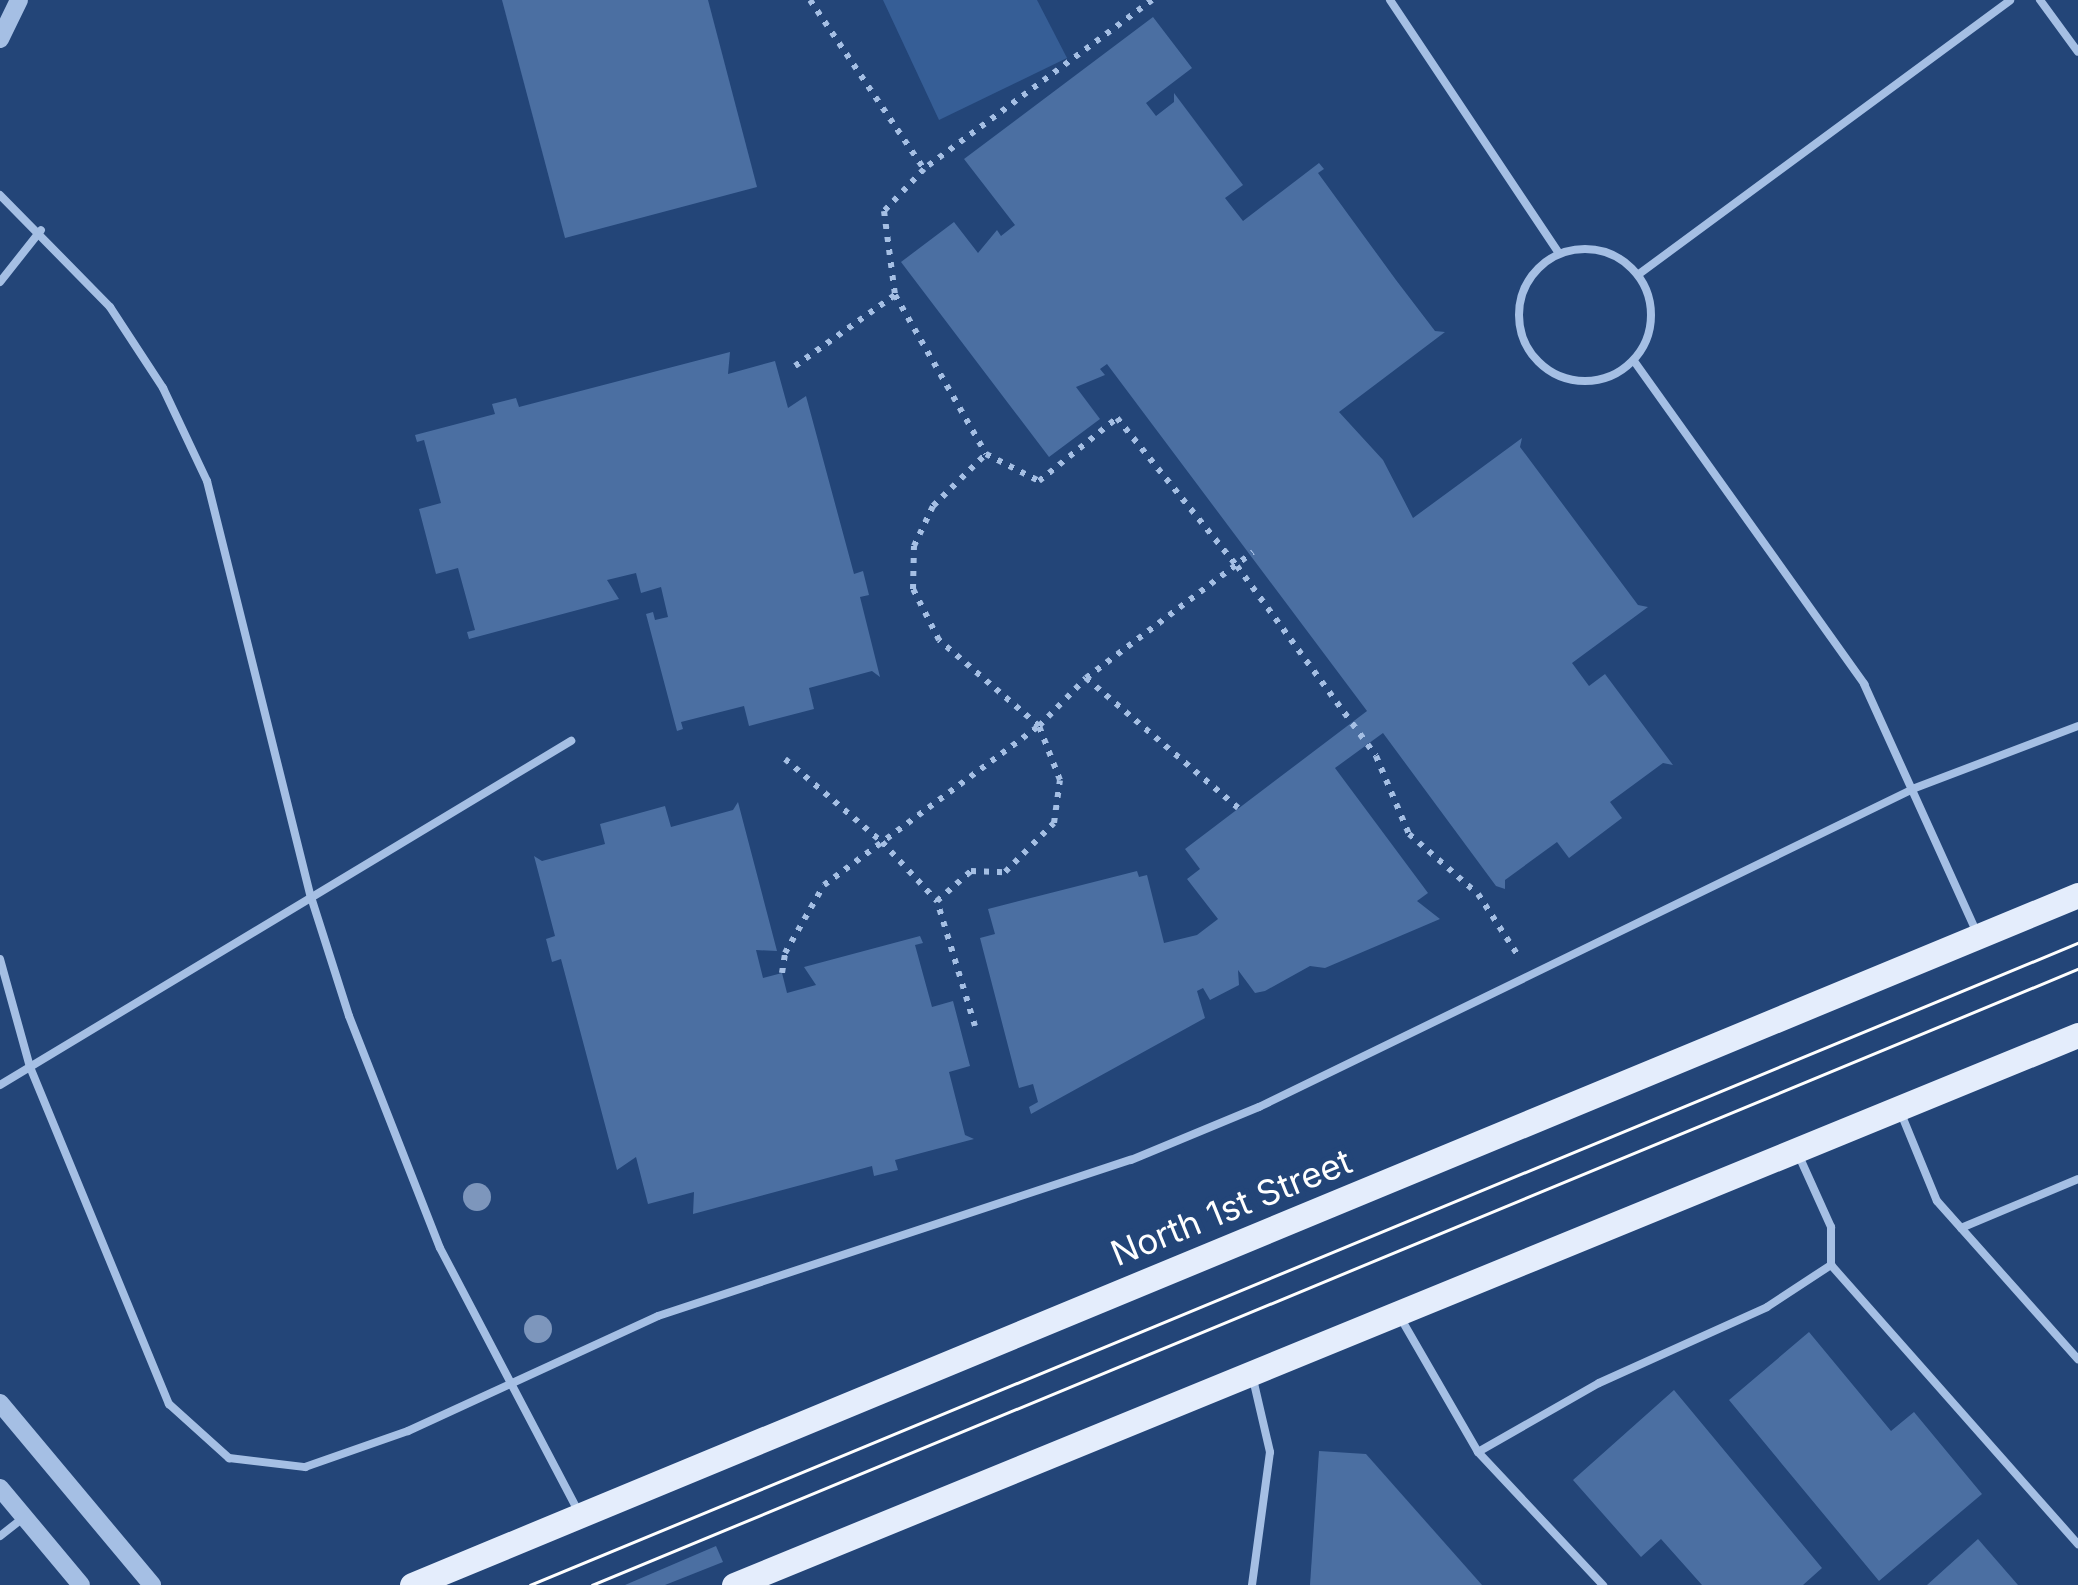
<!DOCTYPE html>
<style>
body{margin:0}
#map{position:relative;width:2078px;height:1585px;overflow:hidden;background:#234578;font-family:Inter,sans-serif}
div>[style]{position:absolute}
.green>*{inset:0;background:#365e96}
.building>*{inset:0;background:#4b6fa2}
.path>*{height:6px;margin-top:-3px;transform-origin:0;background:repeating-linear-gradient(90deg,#a5bfe4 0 5px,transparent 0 13px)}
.service>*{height:8px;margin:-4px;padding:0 4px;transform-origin:4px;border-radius:4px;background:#a5bfe4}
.service>.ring{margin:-4px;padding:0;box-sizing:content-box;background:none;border:8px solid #a5bfe4;border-radius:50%}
.tertiary>*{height:18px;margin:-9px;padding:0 9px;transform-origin:9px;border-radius:9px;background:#a5bfe4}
.primary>*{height:25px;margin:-12.5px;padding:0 12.5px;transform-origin:12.5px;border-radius:12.5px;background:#e4edfc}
.tram>*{height:2.5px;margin:-1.25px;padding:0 1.25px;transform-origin:1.25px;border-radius:1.25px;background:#fff}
.trees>*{width:28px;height:28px;margin:-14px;border-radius:50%;background:#7d96bc}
span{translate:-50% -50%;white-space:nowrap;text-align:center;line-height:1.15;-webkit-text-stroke:10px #234578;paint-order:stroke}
.street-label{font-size:35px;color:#fff}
</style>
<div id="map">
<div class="green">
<div style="clip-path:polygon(883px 0,1037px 0,1067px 58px,939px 120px)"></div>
</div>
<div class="building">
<div style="clip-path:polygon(502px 0,708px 0,757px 187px,565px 238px)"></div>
<div style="clip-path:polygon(1153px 17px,1192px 68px,1146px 103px,1156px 116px,1174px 102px,1174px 93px,1243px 185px,1225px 198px,1243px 221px,1319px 163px,1324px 169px,1318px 173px,1396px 280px,1435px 331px,1445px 332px,1339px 412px,1383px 460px,1413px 518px,1522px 438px,1520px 447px,1638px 605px,1648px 607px,1572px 663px,1589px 686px,1605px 674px,1673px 765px,1663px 763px,1610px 802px,1622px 818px,1569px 858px,1557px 842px,1505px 880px,1505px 889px,1496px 886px,1383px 733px,1335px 768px,1428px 893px,1417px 901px,1440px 919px,1325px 968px,1310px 966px,1265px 991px,1255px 993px,1238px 970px,1239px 985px,1210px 1000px,1203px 988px,1197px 991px,1205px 1018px,1031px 1114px,1029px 1107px,1038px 1102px,1033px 1084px,1019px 1088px,980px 938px,995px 934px,988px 909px,1137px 871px,1139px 877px,1147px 875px,1164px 943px,1197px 935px,1218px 919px,1187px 879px,1200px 869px,1185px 849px,1367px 711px,1107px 364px,1100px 369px,1105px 375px,1076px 387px,1100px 419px,1049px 457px,901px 262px,954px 222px,978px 253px,997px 230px,1001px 236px,1015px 225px,964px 159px)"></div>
<div style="clip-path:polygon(730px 352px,728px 374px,775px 361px,788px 408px,806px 396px,854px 574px,863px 571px,869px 595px,860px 597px,880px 677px,872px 671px,809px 688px,814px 709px,749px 726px,744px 706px,681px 722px,683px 729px,677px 731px,646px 614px,653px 612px,655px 620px,668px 617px,661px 587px,641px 593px,636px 573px,607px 580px,619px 599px,469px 639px,467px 632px,475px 630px,458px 568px,436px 574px,419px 509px,441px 503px,424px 440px,417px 442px,415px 435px,495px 414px,492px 404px,516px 398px,519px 407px)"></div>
<div style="clip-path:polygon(738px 802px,777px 951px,756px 950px,763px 978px,782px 973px,787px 993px,816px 985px,804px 967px,920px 936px,923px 943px,915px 945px,932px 1007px,953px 1001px,970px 1066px,949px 1072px,965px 1135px,974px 1139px,895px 1160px,898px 1170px,874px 1176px,872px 1166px,693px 1214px,694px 1192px,648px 1204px,636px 1157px,617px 1170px,561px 959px,552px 962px,546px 939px,555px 936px,534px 856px,542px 861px,605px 844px,600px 824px,665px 806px,671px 827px,733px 810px)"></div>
<div style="clip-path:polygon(1809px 1332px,1891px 1431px,1914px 1412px,1982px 1494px,1879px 1581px,1729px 1400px)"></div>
<div style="clip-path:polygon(1674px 1390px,1822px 1568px,1803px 1585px,1702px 1585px,1661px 1539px,1641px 1557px,1573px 1480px)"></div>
<div style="clip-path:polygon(1319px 1451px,1366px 1454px,1482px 1585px,1310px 1585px)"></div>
<div style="clip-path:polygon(1978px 1539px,2018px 1585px,1927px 1585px)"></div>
<div style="clip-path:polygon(716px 1546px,723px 1562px,665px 1585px,625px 1585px)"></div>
</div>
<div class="path">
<div style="left:810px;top:0;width:204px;rotate:56deg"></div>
<div style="left:1152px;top:0;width:284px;rotate:143.5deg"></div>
<div style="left:924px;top:169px;width:58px;rotate:133.6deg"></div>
<div style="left:884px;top:211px;width:85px;rotate:82.5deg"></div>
<div style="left:895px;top:295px;width:183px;rotate:60.2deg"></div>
<div style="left:986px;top:454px;width:59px;rotate:27deg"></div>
<div style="left:1039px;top:481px;width:100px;rotate:-38.9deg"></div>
<div style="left:1117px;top:418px;width:191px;rotate:51deg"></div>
<div style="left:1237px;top:566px;width:235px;rotate:53.8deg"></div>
<div style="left:1376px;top:756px;width:85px;rotate:67.1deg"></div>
<div style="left:1409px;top:834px;width:91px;rotate:41deg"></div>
<div style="left:1478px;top:894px;width:75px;rotate:56.9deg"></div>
<div style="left:795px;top:366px;width:123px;rotate:-35.4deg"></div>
<div style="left:1086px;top:678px;width:200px;rotate:40.5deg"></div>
<div style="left:785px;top:759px;width:128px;rotate:40.6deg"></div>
<div style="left:882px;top:842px;width:81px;rotate:47deg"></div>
<div style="left:782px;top:973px;width:20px;rotate:-81deg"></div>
<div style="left:785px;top:953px;width:78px;rotate:-60.2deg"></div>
<div style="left:824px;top:885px;width:267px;rotate:-36.5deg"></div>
<div style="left:1039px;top:726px;width:67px;rotate:-45.6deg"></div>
<div style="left:1086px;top:678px;width:209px;rotate:-37deg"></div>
<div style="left:975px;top:1026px;width:131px;rotate:-106.9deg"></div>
<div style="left:937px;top:901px;width:45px;rotate:-41.4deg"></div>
<div style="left:971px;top:871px;width:34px;rotate:2deg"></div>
<div style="left:1005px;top:872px;width:69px;rotate:-45deg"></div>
<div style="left:1054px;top:823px;width:43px;rotate:-82.1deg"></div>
<div style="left:1060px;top:780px;width:58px;rotate:-111.3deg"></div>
<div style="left:1039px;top:726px;width:132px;rotate:-139.3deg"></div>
<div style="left:939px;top:640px;width:57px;rotate:-117deg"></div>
<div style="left:913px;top:589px;width:43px;rotate:-88.7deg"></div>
<div style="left:914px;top:546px;width:44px;rotate:-64.6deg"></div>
<div style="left:933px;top:506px;width:74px;rotate:-44.5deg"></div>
</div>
<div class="service">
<div style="left:1390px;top:0;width:303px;rotate:56.3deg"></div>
<div style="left:2040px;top:0;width:64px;rotate:53.8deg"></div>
<div style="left:0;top:195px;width:157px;rotate:45.5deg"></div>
<div style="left:110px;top:307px;width:97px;rotate:56.8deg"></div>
<div style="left:163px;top:388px;width:103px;rotate:64.7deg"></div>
<div style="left:207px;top:481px;width:429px;rotate:76deg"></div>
<div style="left:311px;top:897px;width:125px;rotate:72.3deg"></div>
<div style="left:349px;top:1016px;width:249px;rotate:68.6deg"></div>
<div style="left:440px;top:1248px;width:295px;rotate:62.3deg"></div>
<div class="ring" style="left:1519px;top:249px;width:124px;height:124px"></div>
<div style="left:1639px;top:274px;width:461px;rotate:-36.4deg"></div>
<div style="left:0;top:282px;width:66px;rotate:-51.7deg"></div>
<div style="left:1634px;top:361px;width:397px;rotate:54.5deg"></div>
<div style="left:1864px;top:684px;width:273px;rotate:65.6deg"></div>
<div style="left:0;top:959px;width:112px;rotate:74.5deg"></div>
<div style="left:30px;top:1067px;width:365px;rotate:67.6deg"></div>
<div style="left:169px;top:1404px;width:81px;rotate:42deg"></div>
<div style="left:229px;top:1458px;width:77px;rotate:6.8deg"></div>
<div style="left:305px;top:1467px;width:109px;rotate:-19.3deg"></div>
<div style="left:408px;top:1431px;width:275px;rotate:-24.7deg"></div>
<div style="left:658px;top:1316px;width:498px;rotate:-18.3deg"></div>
<div style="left:1131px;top:1160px;width:139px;rotate:-22.5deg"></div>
<div style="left:1259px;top:1107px;width:729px;rotate:-25.93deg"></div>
<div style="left:1915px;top:788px;width:174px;rotate:-20.8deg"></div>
<div style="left:0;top:1085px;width:667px;rotate:-31.07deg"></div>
<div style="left:1900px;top:1111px;width:97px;rotate:67.7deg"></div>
<div style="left:1937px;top:1201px;width:212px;rotate:48.3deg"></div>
<div style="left:1799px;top:1156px;width:78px;rotate:65.7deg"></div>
<div style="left:1831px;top:1227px;width:38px;rotate:90deg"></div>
<div style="left:1831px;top:1265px;width:373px;rotate:48.5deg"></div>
<div style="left:1961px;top:1228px;width:127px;rotate:-22.7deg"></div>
<div style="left:1400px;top:1317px;width:156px;rotate:60deg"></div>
<div style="left:1478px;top:1452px;width:183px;rotate:46.8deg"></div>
<div style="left:1478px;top:1452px;width:139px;rotate:-29.7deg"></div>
<div style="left:1599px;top:1383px;width:184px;rotate:-24.3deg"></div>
<div style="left:1767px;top:1307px;width:77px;rotate:-33.3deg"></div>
<div style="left:0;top:1536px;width:31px;rotate:-38deg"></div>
<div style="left:1252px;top:1585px;width:134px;rotate:-82.3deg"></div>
<div style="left:1270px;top:1452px;width:75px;rotate:-103.1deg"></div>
</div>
<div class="tertiary">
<div style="left:0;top:39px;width:43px;rotate:-64deg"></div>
<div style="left:0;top:1403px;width:237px;rotate:50.1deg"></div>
<div style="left:0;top:1488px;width:126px;rotate:50.1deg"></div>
</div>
<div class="primary">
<div style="left:412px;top:1585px;width:1803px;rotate:-22.5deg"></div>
<div style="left:734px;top:1585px;width:1452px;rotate:-22.26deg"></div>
</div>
<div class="tram">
<div style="left:530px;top:1585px;width:1676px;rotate:-22.53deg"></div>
<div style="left:592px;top:1585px;width:1609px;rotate:-22.52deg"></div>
</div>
<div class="trees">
<div style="left:477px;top:1197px"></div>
<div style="left:538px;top:1329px"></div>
</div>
<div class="street-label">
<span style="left:1231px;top:1207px;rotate:-22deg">North 1st Street</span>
</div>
</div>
